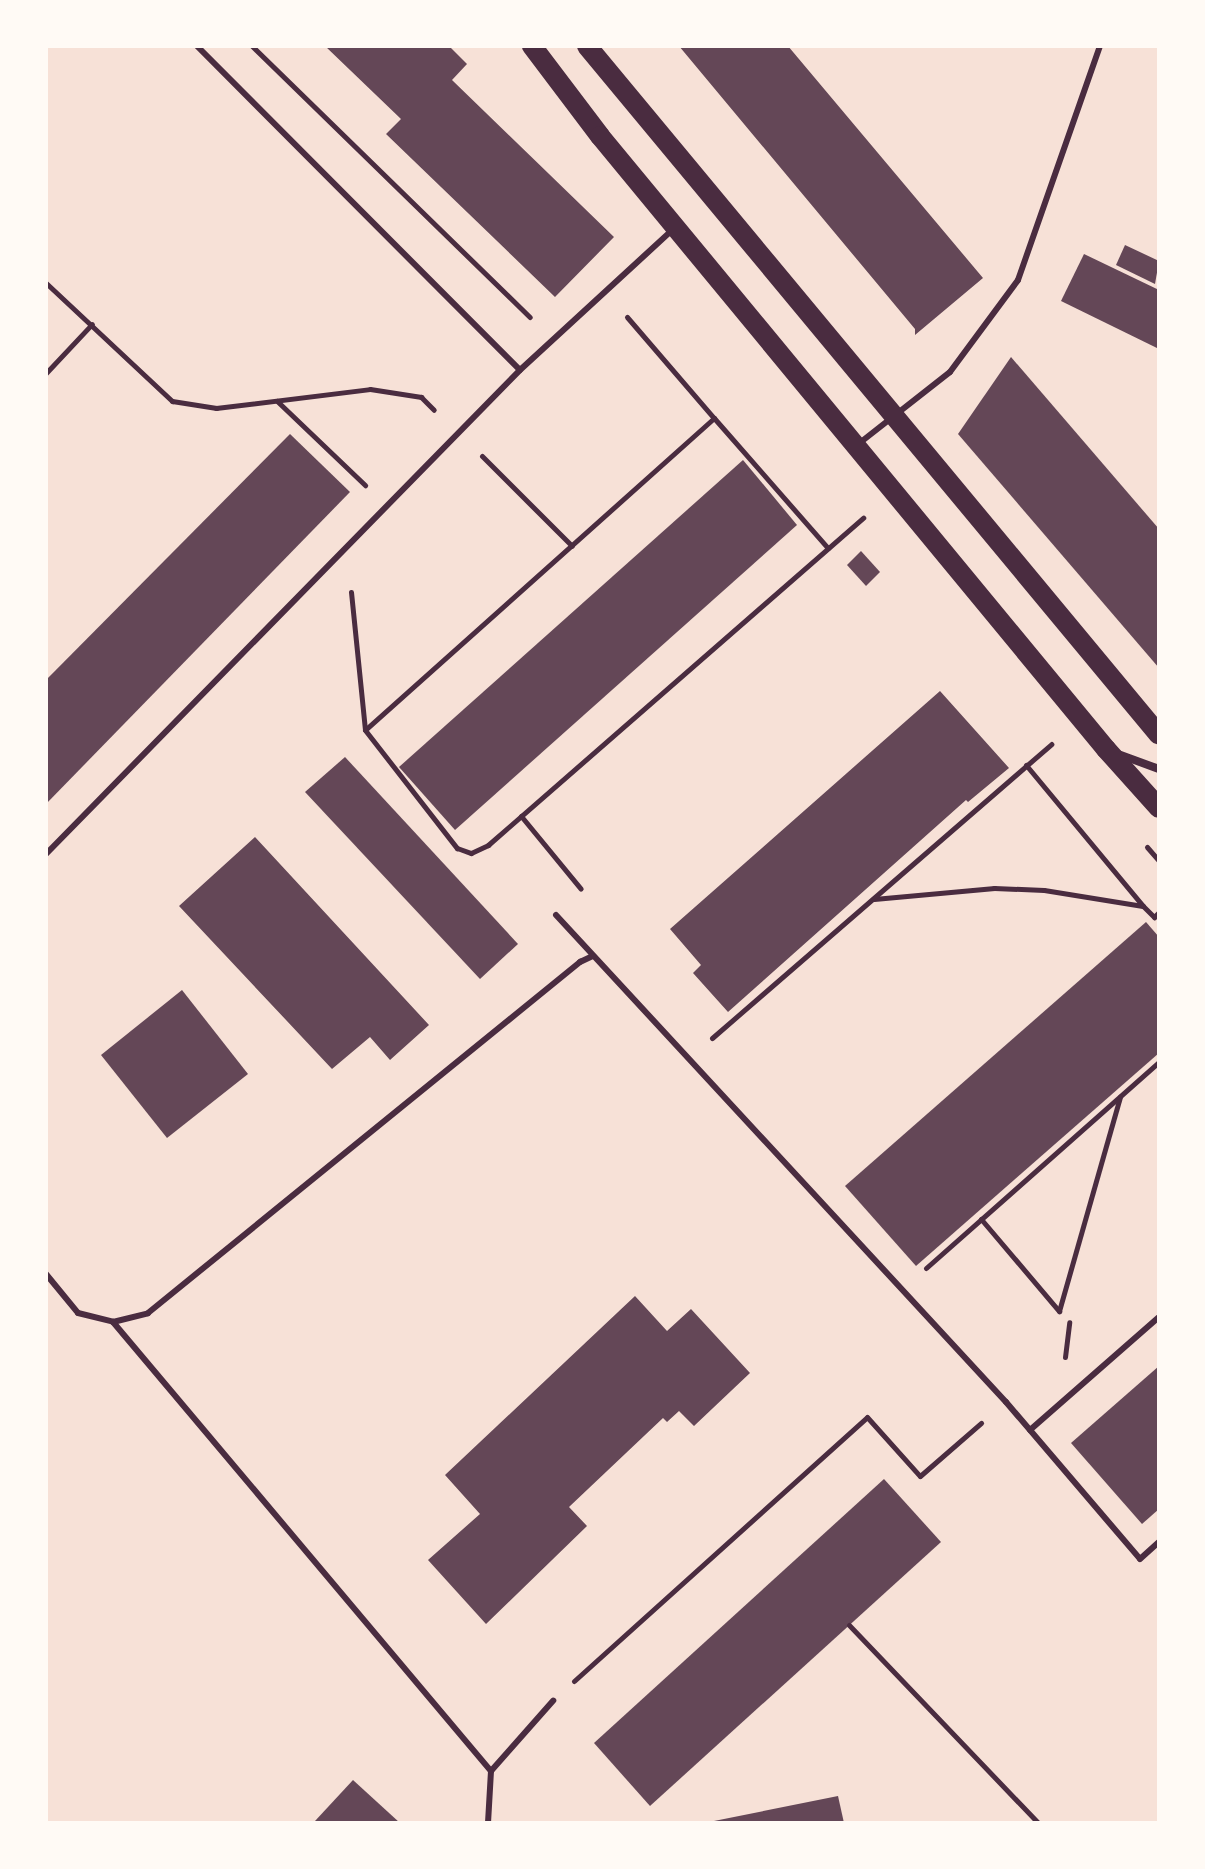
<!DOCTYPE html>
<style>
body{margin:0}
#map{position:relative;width:1205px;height:1869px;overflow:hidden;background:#f7e1d7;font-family:"Source Sans 3",sans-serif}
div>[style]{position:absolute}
.building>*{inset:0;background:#644757}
.path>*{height:5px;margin:-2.5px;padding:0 2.5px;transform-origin:2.5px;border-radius:2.5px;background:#4a2c40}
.service>*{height:6px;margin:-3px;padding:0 3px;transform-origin:3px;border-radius:3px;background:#4a2c40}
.minor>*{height:8px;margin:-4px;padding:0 4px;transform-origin:4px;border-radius:4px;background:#4a2c40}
.primary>*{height:20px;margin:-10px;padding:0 10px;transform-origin:10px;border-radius:10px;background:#4a2c40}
span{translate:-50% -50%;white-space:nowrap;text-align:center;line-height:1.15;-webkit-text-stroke:7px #fffaf5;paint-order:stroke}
.frame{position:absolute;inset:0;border:48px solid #fffaf5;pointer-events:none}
</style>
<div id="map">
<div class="building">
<div style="clip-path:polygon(325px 46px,449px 46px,467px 64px,452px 80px,614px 237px,555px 297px,386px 134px,401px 119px)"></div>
<div style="clip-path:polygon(679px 46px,788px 46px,983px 278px,915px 335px,915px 329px)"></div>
<div style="clip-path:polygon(1125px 245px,1159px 261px,1155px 284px,1116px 265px)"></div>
<div style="clip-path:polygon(1084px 254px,1159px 290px,1159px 349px,1061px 301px)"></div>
<div style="clip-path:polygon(1011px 357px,1159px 529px,1159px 668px,958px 434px)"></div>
<div style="clip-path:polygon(290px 434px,350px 492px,46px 804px,46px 680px)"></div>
<div style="clip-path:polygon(743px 460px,797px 525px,455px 830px,399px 767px)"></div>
<div style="clip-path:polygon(861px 551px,880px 572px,866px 586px,847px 565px)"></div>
<div style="clip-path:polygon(940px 691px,1009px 768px,968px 802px,966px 800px,728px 1012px,693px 973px,701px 965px,670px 929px)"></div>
<div style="clip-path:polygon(345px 757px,518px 944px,480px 979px,305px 792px)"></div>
<div style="clip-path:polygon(255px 837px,429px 1025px,390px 1060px,370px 1037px,332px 1069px,179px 906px)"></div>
<div style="clip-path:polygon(1146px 922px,1159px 937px,1159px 1053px,916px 1266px,845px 1186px)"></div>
<div style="clip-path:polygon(182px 990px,248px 1074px,167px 1138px,101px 1055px)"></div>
<div style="clip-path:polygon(635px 1296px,667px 1331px,691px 1309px,750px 1373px,694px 1426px,679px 1411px,667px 1422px,663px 1418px,569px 1507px,587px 1526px,486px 1624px,428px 1560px,480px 1514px,445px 1475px)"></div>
<div style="clip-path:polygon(1159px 1366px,1159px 1509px,1142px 1524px,1071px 1443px)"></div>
<div style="clip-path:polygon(884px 1479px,941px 1542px,650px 1806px,594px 1743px)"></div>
<div style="clip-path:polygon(353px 1780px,400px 1823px,315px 1821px)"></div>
<div style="clip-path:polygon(838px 1796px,844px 1823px,709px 1823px,709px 1822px)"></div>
</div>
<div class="path">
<div style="left:252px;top:46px;width:388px;rotate:44.3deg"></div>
<div style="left:46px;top:283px;width:173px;rotate:43.1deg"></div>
<div style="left:172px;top:401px;width:45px;rotate:9deg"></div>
<div style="left:216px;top:408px;width:155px;rotate:-7deg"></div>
<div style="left:370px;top:389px;width:52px;rotate:8.9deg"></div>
<div style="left:421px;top:397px;width:18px;rotate:45deg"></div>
<div style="left:627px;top:317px;width:133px;rotate:49.3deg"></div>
<div style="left:714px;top:418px;width:468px;rotate:138.2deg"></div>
<div style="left:365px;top:730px;width:150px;rotate:52.1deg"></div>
<div style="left:457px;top:848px;width:15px;rotate:20deg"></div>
<div style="left:471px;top:853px;width:19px;rotate:-25deg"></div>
<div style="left:488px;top:845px;width:498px;rotate:-41.1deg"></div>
<div style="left:46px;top:373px;width:67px;rotate:-46.8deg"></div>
<div style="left:277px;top:401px;width:122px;rotate:43.7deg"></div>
<div style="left:714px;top:418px;width:173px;rotate:48.8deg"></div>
<div style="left:482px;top:456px;width:127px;rotate:45deg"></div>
<div style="left:351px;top:592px;width:138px;rotate:84.2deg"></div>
<div style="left:1026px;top:765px;width:183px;rotate:50.3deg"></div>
<div style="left:1143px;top:906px;width:16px;rotate:45deg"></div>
<div style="left:1154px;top:917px;width:7px;rotate:-45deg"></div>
<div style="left:521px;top:816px;width:94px;rotate:50.6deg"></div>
<div style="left:1147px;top:847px;width:18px;rotate:49deg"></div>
<div style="left:874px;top:899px;width:121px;rotate:-5.2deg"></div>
<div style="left:994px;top:888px;width:50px;rotate:2.3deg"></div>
<div style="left:1044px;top:890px;width:100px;rotate:9.2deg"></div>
<div style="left:712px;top:1038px;width:449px;rotate:-40.9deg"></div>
<div style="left:981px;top:1219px;width:121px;rotate:49.7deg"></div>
<div style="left:926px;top:1268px;width:311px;rotate:-41.5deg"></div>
<div style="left:1059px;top:1311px;width:223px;rotate:-74.1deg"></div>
<div style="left:1065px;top:1357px;width:35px;rotate:-83deg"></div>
<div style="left:849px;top:1625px;width:274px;rotate:46.3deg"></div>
<div style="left:574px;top:1681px;width:394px;rotate:-42deg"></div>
<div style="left:867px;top:1417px;width:79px;rotate:48.1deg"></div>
<div style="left:920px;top:1476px;width:81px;rotate:-41deg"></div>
<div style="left:1130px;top:1823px;width:19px"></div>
</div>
<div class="service">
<div style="left:197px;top:46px;width:457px;rotate:45.1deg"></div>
<div style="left:857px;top:445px;width:118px;rotate:-38.1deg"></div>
<div style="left:950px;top:372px;width:114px;rotate:-53.5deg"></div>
<div style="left:1018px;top:280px;width:248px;rotate:-70.7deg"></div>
<div style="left:46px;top:854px;width:677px;rotate:-45.6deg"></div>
<div style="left:520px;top:370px;width:207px;rotate:-42.6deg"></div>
<div style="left:556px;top:915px;width:663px;rotate:47.26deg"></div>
<div style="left:1006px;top:1402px;width:206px;rotate:49.5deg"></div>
<div style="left:1140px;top:1559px;width:25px;rotate:-42deg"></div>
<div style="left:46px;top:1274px;width:50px;rotate:50.6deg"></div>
<div style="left:78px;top:1313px;width:36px;rotate:14deg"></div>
<div style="left:113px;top:1322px;width:36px;rotate:-14deg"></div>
<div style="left:148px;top:1313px;width:557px;rotate:-39.09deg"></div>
<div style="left:580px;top:962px;width:14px;rotate:-25deg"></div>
<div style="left:113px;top:1322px;width:587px;rotate:49.91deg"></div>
<div style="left:1030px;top:1430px;width:171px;rotate:-41.2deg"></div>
<div style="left:488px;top:1823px;width:52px;rotate:-86.7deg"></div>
<div style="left:491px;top:1771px;width:94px;rotate:-48.5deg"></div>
</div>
<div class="minor">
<div style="left:1118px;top:754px;width:44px;rotate:20.1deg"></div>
</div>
<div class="primary">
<div style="left:532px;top:46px;width:113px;rotate:52.9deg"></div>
<div style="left:600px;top:136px;width:795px;rotate:50.46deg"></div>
<div style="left:1106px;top:749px;width:79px;rotate:48.1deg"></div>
<div style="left:587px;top:46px;width:895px;rotate:50.3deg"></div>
</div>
<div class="frame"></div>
</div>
